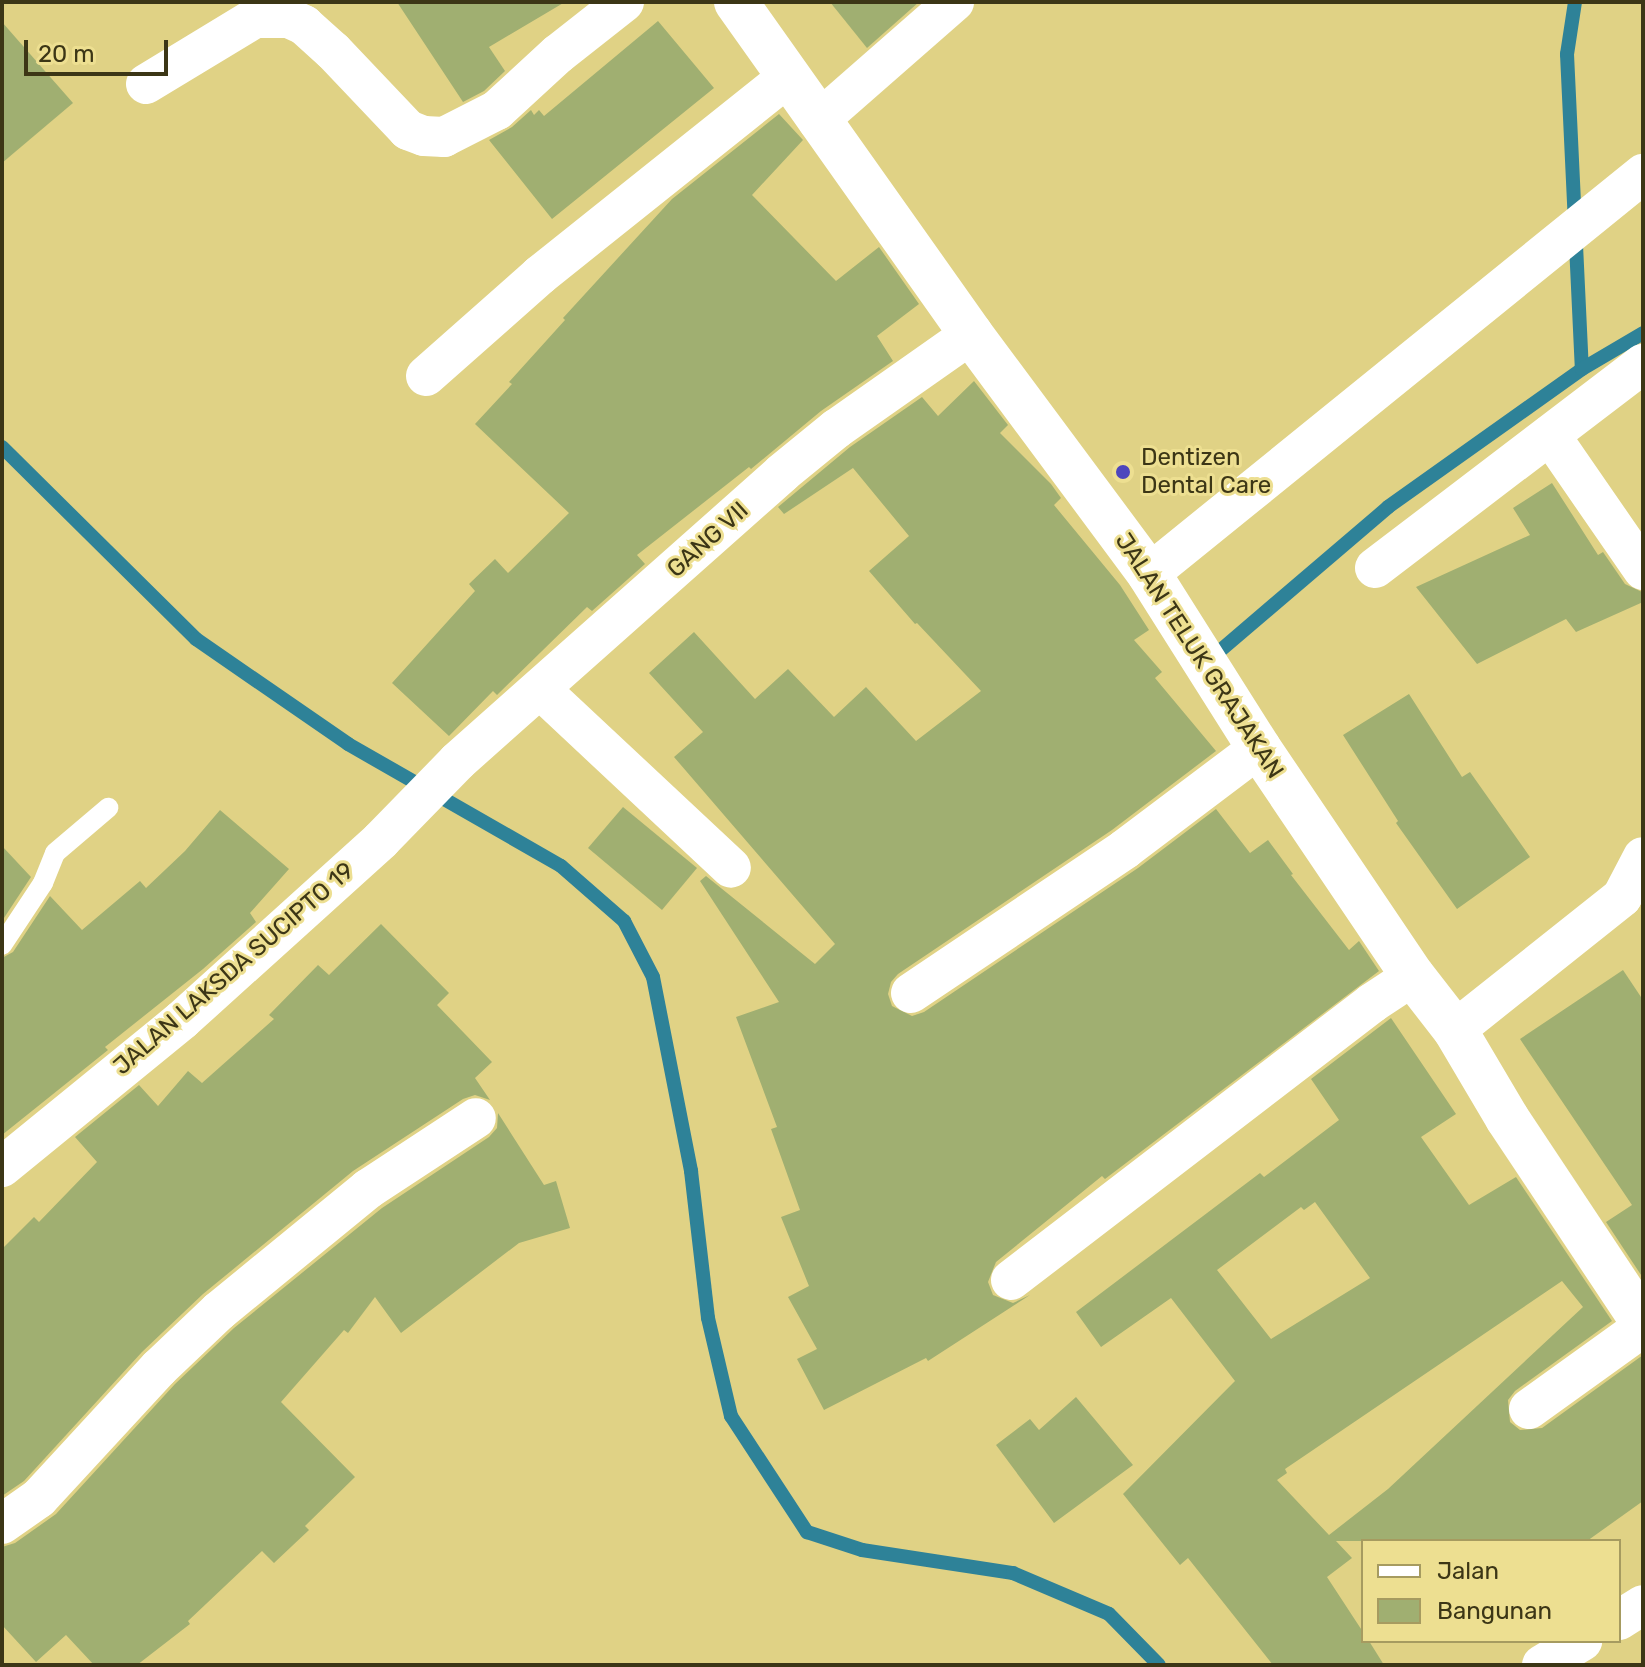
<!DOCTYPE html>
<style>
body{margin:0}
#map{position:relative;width:1645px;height:1667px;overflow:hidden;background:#e0d285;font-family:Rubik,sans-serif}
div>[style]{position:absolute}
.stream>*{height:14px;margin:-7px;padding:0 7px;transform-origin:7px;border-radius:7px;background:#2e8298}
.building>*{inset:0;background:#a0af71}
.service>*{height:20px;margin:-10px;padding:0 10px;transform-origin:10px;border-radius:10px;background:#fff}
.minor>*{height:40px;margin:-20px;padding:0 20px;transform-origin:20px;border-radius:20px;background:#fff}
.tertiary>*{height:44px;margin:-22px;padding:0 22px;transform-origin:22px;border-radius:22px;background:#fff}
.dots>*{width:22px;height:22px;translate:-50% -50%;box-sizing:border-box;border:4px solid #eddf91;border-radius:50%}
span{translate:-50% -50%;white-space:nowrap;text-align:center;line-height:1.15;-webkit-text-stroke:6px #eddf91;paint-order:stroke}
.poi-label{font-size:24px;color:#3c3616}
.left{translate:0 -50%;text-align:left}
.street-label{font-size:24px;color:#3c3616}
.frame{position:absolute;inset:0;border:4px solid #3c3616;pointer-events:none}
.legend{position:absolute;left:1361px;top:1539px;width:260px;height:104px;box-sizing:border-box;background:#eddf91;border:2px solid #a69b60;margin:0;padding:10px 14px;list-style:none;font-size:24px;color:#3c3616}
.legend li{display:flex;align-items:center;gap:16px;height:40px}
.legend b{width:40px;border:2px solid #a69b60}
.scale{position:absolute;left:24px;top:40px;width:144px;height:36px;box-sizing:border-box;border:4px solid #3c3616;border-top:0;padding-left:10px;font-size:24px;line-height:28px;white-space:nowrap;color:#3c3616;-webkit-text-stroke:6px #eddf91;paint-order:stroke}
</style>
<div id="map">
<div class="stream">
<div style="left:1575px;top:2px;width:53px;rotate:98.7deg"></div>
<div style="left:1567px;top:54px;width:315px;rotate:87.3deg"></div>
<div style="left:2px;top:447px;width:273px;rotate:44.7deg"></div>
<div style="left:196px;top:639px;width:185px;rotate:34.6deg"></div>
<div style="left:348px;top:744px;width:245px;rotate:29.8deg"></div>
<div style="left:561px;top:866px;width:84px;rotate:41.1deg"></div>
<div style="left:624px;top:921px;width:63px;rotate:62.6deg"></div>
<div style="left:653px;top:977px;width:198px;rotate:78.9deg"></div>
<div style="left:691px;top:1171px;width:148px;rotate:83.4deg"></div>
<div style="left:708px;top:1318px;width:101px;rotate:76.8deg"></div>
<div style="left:731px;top:1416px;width:139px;rotate:56.8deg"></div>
<div style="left:807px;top:1532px;width:58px;rotate:18.1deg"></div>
<div style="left:862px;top:1550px;width:153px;rotate:8.7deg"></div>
<div style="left:1013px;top:1573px;width:104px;rotate:23.1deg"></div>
<div style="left:1109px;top:1614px;width:71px;rotate:45.6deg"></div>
<div style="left:1215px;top:655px;width:228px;rotate:-40.5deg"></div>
<div style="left:1388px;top:507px;width:238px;rotate:-35.4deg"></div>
<div style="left:1582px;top:369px;width:71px;rotate:-30.5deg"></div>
</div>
<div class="building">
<div style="clip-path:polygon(397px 2px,565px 2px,489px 47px,505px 71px,484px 91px,463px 102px)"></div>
<div style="clip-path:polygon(830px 2px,919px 2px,867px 48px)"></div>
<div style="clip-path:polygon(658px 21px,714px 88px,552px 219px,489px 140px,512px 127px,531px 110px,534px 115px,539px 110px,544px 116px)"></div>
<div style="clip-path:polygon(2px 22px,73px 103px,2px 163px)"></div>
<div style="clip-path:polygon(779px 114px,803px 140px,752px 195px,836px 281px,879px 247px,919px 304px,877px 336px,893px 361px,821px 411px,751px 469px,749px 467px,637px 555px,645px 564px,592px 611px,587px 607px,497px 695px,493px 691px,449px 736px,392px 683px,475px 591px,469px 584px,495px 559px,508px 573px,569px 513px,475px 424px,512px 384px,509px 382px,565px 320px,563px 318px,672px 199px)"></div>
<div style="clip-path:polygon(974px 381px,1008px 425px,1000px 433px,1051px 484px,1061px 498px,1054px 505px,1120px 585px,1149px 630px,1134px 640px,1162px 672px,1155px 678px,1216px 751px,1112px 830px,898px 974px,891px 982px,888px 994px,892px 1006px,912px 1016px,924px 1012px,1138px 868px,1216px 809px,1250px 853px,1268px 840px,1293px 874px,1291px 875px,1349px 950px,1359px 941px,1379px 971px,1105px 1179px,1102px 1176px,996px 1262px,988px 1282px,993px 1295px,1013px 1303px,1030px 1295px,928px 1361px,926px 1358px,824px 1410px,797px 1359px,817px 1349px,788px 1297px,809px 1286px,781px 1217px,800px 1210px,771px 1129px,777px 1127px,736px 1017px,779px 1002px,700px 881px,706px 876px,815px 964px,835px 944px,674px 757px,703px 732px,649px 673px,694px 632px,755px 699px,788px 669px,834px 717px,866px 687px,916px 741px,981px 691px,917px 623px,915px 624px,869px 571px,909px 536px,853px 468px,784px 514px,778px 507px,850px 447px,922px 397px,938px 416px)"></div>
<div style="clip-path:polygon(1552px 483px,1598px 555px,1603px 552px,1625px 584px,1642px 592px,1643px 602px,1576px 632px,1566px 619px,1477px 664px,1416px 587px,1530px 535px,1513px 508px)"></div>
<div style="clip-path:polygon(1409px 694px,1462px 777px,1470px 772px,1530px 857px,1457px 909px,1396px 823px,1398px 821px,1343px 735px)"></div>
<div style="clip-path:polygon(623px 807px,697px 868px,662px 910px,588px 848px)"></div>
<div style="clip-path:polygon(220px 810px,289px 869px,250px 913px,256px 922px,203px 969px,105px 1047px,108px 1050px,2px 1135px,2px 958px,13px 952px,50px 896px,82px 930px,140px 881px,146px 888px,185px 851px)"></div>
<div style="clip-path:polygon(2px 846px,31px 877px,2px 921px)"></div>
<div style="clip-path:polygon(381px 924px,449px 993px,437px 1005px,492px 1062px,475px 1078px,490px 1100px,475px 1095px,463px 1099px,353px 1171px,203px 1294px,142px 1352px,24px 1481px,2px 1496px,2px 1249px,34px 1217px,39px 1222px,97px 1162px,75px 1137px,139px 1085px,158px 1106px,188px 1071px,202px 1083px,274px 1019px,269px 1015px,318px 965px,329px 975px)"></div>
<div style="clip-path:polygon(1623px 970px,1643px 1000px,1643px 1278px,1606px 1222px,1632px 1205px,1520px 1039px)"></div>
<div style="clip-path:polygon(evenodd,1391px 1018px,1456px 1114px,1421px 1137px,1469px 1205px,1516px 1177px,1612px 1321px,1515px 1391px,1508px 1400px,1510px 1422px,1520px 1430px,1542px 1428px,1643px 1355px,1643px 1501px,1587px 1541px,1336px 1541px,1352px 1558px,1327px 1577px,1363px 1632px,1363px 1641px,1369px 1641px,1384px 1665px,1273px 1665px,1188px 1558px,1180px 1565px,1123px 1494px,1235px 1381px,1171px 1298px,1101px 1347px,1076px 1312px,1260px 1173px,1264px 1177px,1339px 1120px,1311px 1079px,1391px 1018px,1315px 1202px,1370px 1278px,1271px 1339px,1217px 1270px,1301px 1207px,1304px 1210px,1315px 1202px,1391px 1018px,1562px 1281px,1583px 1307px,1388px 1489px,1329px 1535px,1277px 1480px,1287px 1473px,1285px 1469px,1562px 1281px)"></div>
<div style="clip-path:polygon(498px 1113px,544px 1185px,556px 1181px,570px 1228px,519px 1243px,401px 1333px,375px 1297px,348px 1333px,344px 1330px,281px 1402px,355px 1477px,305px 1526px,309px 1530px,274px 1563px,262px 1551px,188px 1621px,190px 1624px,137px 1665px,94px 1665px,66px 1635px,36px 1662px,2px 1625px,2px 1547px,15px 1543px,56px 1514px,175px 1384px,234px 1328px,382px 1208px,489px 1137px,497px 1128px)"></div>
<div style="clip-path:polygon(1076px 1397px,1133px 1465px,1054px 1523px,996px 1445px,1030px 1419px,1039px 1430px)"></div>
</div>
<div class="service">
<div style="left:2px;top:945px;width:74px;rotate:-56.5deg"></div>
<div style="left:43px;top:883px;width:32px;rotate:-68deg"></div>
<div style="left:55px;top:853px;width:70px;rotate:-40.3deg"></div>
</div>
<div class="minor">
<div style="left:146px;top:84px;width:127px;rotate:-31.2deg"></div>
<div style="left:255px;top:18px;width:34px"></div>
<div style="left:289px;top:18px;width:17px;rotate:25deg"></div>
<div style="left:304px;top:25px;width:39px;rotate:42deg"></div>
<div style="left:333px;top:51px;width:109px;rotate:46.5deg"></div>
<div style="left:408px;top:130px;width:17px;rotate:21deg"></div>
<div style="left:424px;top:136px;width:20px;rotate:3deg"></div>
<div style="left:444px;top:137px;width:59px;rotate:-27deg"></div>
<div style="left:497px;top:110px;width:83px;rotate:-42.6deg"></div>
<div style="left:558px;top:54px;width:84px;rotate:-38.2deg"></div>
<div style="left:818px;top:121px;width:181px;rotate:-41.2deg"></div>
<div style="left:426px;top:376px;width:152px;rotate:-41.5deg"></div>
<div style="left:540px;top:275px;width:317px;rotate:-38.6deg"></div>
<div style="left:1550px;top:435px;width:164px;rotate:55.4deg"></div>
<div style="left:1375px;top:568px;width:337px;rotate:-37.3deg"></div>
<div style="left:1149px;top:574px;width:636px;rotate:-39deg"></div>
<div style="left:541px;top:690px;width:260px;rotate:43.1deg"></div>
<div style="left:911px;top:993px;width:258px;rotate:-33.9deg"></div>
<div style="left:1125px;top:849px;width:168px;rotate:-37deg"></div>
<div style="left:1455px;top:1030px;width:213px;rotate:-38.5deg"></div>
<div style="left:1622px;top:897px;width:45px;rotate:-62.3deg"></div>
<div style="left:2px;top:1167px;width:232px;rotate:-39.2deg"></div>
<div style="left:182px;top:1020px;width:268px;rotate:-42.1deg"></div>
<div style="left:381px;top:840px;width:110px;rotate:-45.7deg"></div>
<div style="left:458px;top:761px;width:433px;rotate:-41.6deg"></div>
<div style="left:782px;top:473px;width:70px;rotate:-39.2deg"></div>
<div style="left:836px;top:429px;width:165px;rotate:-35.1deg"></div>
<div style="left:1011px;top:1280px;width:455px;rotate:-37.5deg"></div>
<div style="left:1372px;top:1003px;width:49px;rotate:-33.4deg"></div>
<div style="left:1529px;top:1409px;width:140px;rotate:-35.7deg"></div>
<div style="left:2px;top:1524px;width:45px;rotate:-35.1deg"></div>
<div style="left:39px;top:1498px;width:177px;rotate:-47.3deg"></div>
<div style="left:159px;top:1368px;width:83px;rotate:-43.5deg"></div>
<div style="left:219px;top:1311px;width:193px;rotate:-39.3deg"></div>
<div style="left:368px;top:1189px;width:129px;rotate:-33.3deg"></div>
<div style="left:1619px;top:1620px;width:28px;rotate:-32deg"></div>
<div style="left:1542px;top:1665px;width:47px;rotate:-31deg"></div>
</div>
<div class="tertiary">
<div style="left:736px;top:2px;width:407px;rotate:54.7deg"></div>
<div style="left:971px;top:334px;width:299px;rotate:53.4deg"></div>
<div style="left:1149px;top:574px;width:206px;rotate:57.7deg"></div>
<div style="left:1259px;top:748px;width:275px;rotate:56deg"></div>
<div style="left:1413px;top:976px;width:68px;rotate:52.1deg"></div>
<div style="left:1455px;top:1030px;width:102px;rotate:59.4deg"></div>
<div style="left:1507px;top:1118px;width:246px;rotate:56.4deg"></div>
</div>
<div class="dots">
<div style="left:1123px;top:472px;background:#4d46bd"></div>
</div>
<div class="poi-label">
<span class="left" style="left:1141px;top:472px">Dentizen<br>Dental Care</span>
</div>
<div class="street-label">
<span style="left:708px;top:540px;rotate:-42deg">GANG VII</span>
<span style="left:1199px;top:656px;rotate:57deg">JALAN TELUK GRAJAKAN</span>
<span style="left:234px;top:969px;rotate:-41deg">JALAN LAKSDA SUCIPTO 19</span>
</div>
<div class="frame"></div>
<ul class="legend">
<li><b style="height:10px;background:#fff"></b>Jalan</li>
<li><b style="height:22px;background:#a0af71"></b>Bangunan</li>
</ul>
<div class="scale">20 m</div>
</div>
